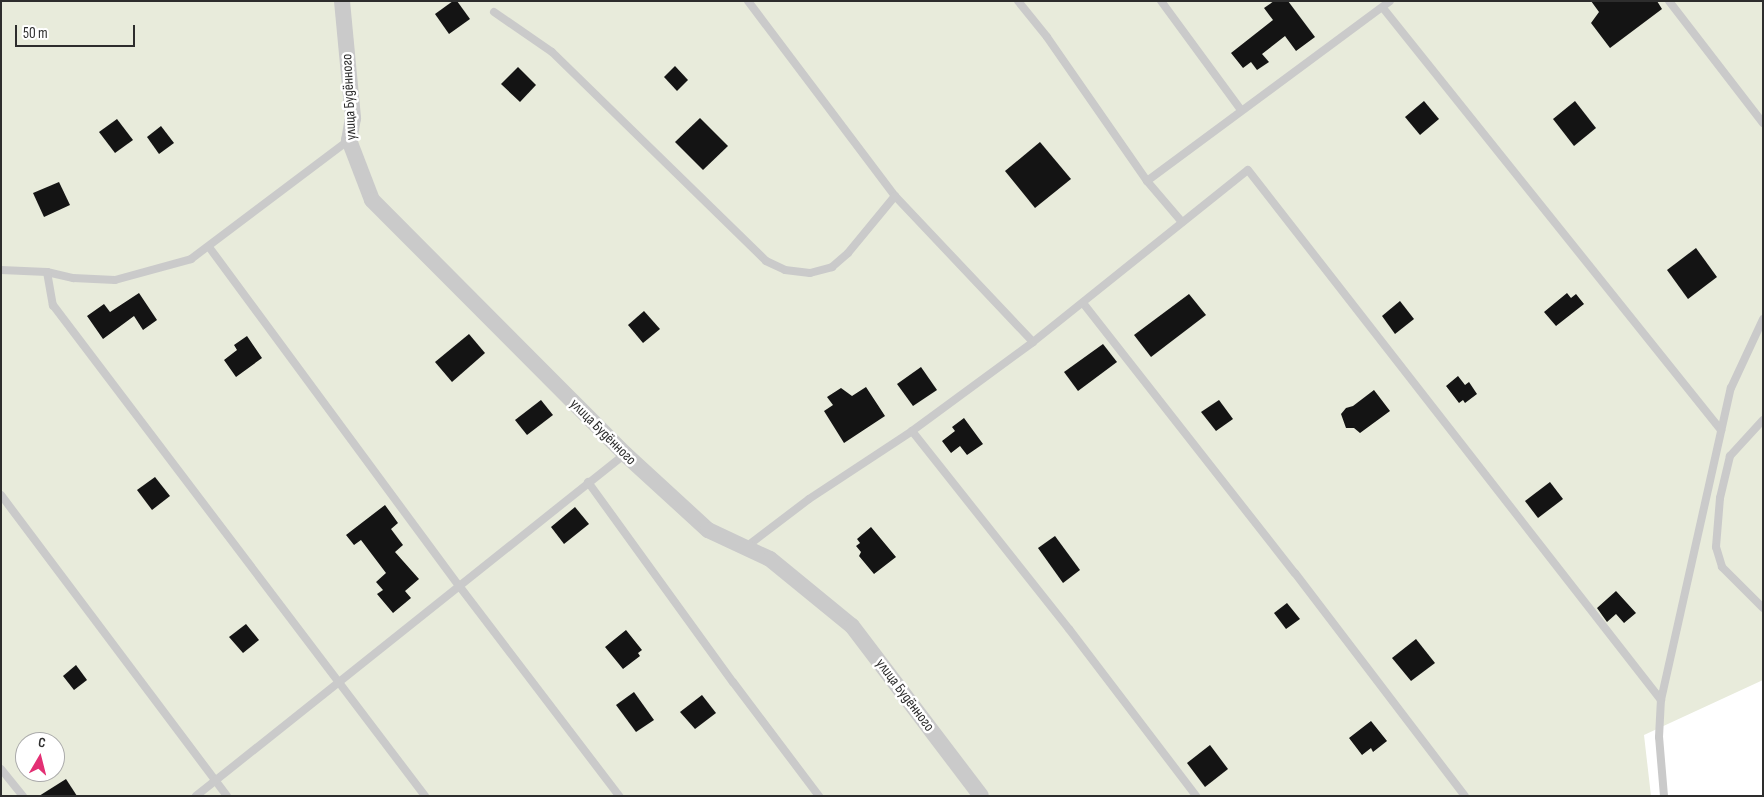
<!DOCTYPE html>
<meta charset="utf-8">
<style>
body{margin:0}
#map{position:relative;width:1764px;height:797px;overflow:hidden;background:#fff;font-family:"Sofia Sans Condensed",sans-serif}
div>[style]{position:absolute}
.green>*{inset:0;background:#e8ebdb}
.building>*{inset:0;background:#141414}
.service>*{height:8px;margin:-4px;padding:0 4px;transform-origin:4px;border-radius:4px;background:#cacaca}
.minor>*{height:16px;margin:-8px;padding:0 8px;transform-origin:8px;border-radius:8px;background:#cacaca}
span{translate:-50% -50%;white-space:nowrap;text-align:center;line-height:1.15;-webkit-text-stroke:5px #fff;paint-order:stroke}
.street-label{font-size:15px;color:#2d2d2d}
.frame{position:absolute;inset:0;border:2px solid #2d2d2d;pointer-events:none}
.north{position:absolute;left:15px;top:732px;width:50px;height:50px;box-sizing:border-box;background:#fff;border:1px solid #ababab;border-radius:50%;rotate:8deg;font-size:14px;font-weight:700;line-height:20px;text-align:center;color:#2d2d2d}
.north::after{content:'';display:block;margin:auto;width:18px;height:22px;background:#e33074;clip-path:polygon(50% 0,100% 100%,50% 72%,0 100%)}
.scale{position:absolute;left:15px;top:25px;width:120px;height:22px;box-sizing:border-box;border:2px solid #2d2d2d;border-top:0;padding-left:6px;font-size:15px;line-height:18px;white-space:nowrap;color:#2d2d2d;-webkit-text-stroke:4px #fff;paint-order:stroke}
</style>
<div id="map">
<div class="green">
<div style="clip-path:polygon(evenodd,1px 1px,1763px 1px,1763px 680px,1644px 735px,1651px 796px,1px 796px,1px 1px,25px 742px,55px 742px,55px 772px,25px 772px,25px 742px)"></div>
</div>
<div class="building">
<div style="clip-path:polygon(453px 1px,457px 1px,470px 19px,449px 34px,435px 14px)"></div>
<div style="clip-path:polygon(1274px 1px,1288px 1px,1315px 37px,1296px 51px,1285px 36px,1262px 54px,1269px 62px,1257px 70px,1251px 62px,1243px 68px,1231px 53px,1273px 20px,1264px 8px)"></div>
<div style="clip-path:polygon(1591px 1px,1657px 1px,1662px 9px,1610px 48px,1591px 23px,1599px 12px)"></div>
<div style="clip-path:polygon(675px 66px,688px 80px,677px 91px,664px 77px)"></div>
<div style="clip-path:polygon(518px 67px,536px 85px,520px 102px,501px 84px)"></div>
<div style="clip-path:polygon(1424px 101px,1439px 119px,1420px 135px,1405px 117px)"></div>
<div style="clip-path:polygon(1575px 101px,1596px 128px,1574px 146px,1553px 119px)"></div>
<div style="clip-path:polygon(700px 118px,728px 146px,703px 170px,675px 142px)"></div>
<div style="clip-path:polygon(117px 119px,133px 140px,115px 153px,99px 132px)"></div>
<div style="clip-path:polygon(161px 126px,174px 143px,159px 154px,147px 137px)"></div>
<div style="clip-path:polygon(1040px 142px,1071px 179px,1035px 208px,1005px 171px)"></div>
<div style="clip-path:polygon(59px 182px,70px 205px,44px 217px,33px 193px)"></div>
<div style="clip-path:polygon(1696px 248px,1717px 277px,1688px 299px,1667px 270px)"></div>
<div style="clip-path:polygon(139px 293px,157px 320px,143px 330px,134px 316px,103px 339px,87px 316px,104px 304px,110px 312px)"></div>
<div style="clip-path:polygon(1567px 293px,1571px 298px,1576px 294px,1584px 304px,1556px 326px,1544px 312px)"></div>
<div style="clip-path:polygon(1189px 294px,1206px 315px,1151px 357px,1134px 335px)"></div>
<div style="clip-path:polygon(1400px 301px,1414px 319px,1395px 334px,1382px 316px)"></div>
<div style="clip-path:polygon(644px 311px,660px 329px,643px 343px,628px 325px)"></div>
<div style="clip-path:polygon(469px 334px,485px 353px,452px 382px,435px 362px)"></div>
<div style="clip-path:polygon(247px 336px,262px 358px,236px 377px,224px 360px,237px 350px,234px 345px)"></div>
<div style="clip-path:polygon(1103px 344px,1117px 362px,1078px 391px,1064px 372px)"></div>
<div style="clip-path:polygon(921px 367px,937px 390px,913px 406px,897px 384px)"></div>
<div style="clip-path:polygon(1458px 376px,1465px 385px,1469px 382px,1477px 394px,1465px 403px,1463px 400px,1459px 403px,1446px 386px)"></div>
<div style="clip-path:polygon(866px 387px,885px 416px,844px 443px,824px 411px,833px 405px,827px 397px,841px 388px,852px 396px)"></div>
<div style="clip-path:polygon(1374px 390px,1390px 411px,1360px 433px,1354px 428px,1346px 428px,1341px 414px,1346px 408px,1353px 406px)"></div>
<div style="clip-path:polygon(541px 400px,553px 415px,527px 435px,515px 420px)"></div>
<div style="clip-path:polygon(1219px 400px,1233px 419px,1216px 431px,1201px 412px)"></div>
<div style="clip-path:polygon(964px 418px,983px 444px,967px 455px,960px 446px,951px 453px,942px 441px,955px 431px,952px 427px)"></div>
<div style="clip-path:polygon(155px 477px,170px 496px,152px 510px,137px 490px)"></div>
<div style="clip-path:polygon(1550px 482px,1563px 499px,1538px 518px,1525px 501px)"></div>
<div style="clip-path:polygon(385px 505px,398px 523px,391px 529px,403px 545px,395px 552px,419px 579px,405px 591px,411px 598px,393px 613px,377px 594px,383px 590px,376px 582px,386px 573px,361px 540px,354px 545px,346px 535px)"></div>
<div style="clip-path:polygon(575px 507px,589px 524px,564px 544px,551px 527px)"></div>
<div style="clip-path:polygon(871px 527px,896px 557px,874px 574px,859px 556px,861px 552px,856px 546px,860px 543px,857px 539px)"></div>
<div style="clip-path:polygon(1055px 536px,1080px 570px,1063px 583px,1038px 548px)"></div>
<div style="clip-path:polygon(1616px 591px,1636px 613px,1624px 623px,1616px 614px,1607px 622px,1597px 608px)"></div>
<div style="clip-path:polygon(1287px 603px,1300px 619px,1286px 629px,1274px 613px)"></div>
<div style="clip-path:polygon(246px 624px,259px 640px,243px 653px,229px 637px)"></div>
<div style="clip-path:polygon(626px 630px,642px 650px,638px 653px,640px 656px,623px 669px,605px 647px)"></div>
<div style="clip-path:polygon(1416px 639px,1435px 663px,1411px 681px,1392px 658px)"></div>
<div style="clip-path:polygon(76px 665px,87px 680px,74px 690px,63px 676px)"></div>
<div style="clip-path:polygon(634px 692px,654px 720px,636px 732px,616px 705px)"></div>
<div style="clip-path:polygon(702px 695px,716px 713px,695px 729px,680px 712px)"></div>
<div style="clip-path:polygon(1371px 721px,1387px 741px,1373px 752px,1371px 748px,1362px 755px,1349px 738px)"></div>
<div style="clip-path:polygon(1210px 745px,1228px 769px,1205px 787px,1187px 763px)"></div>
<div style="clip-path:polygon(66px 779px,77px 796px,39px 796px)"></div>
</div>
<div class="service">
<div style="left:748px;top:1px;width:244px;rotate:53deg"></div>
<div style="left:895px;top:196px;width:201px;rotate:46.6deg"></div>
<div style="left:1018px;top:1px;width:46px;rotate:51.1deg"></div>
<div style="left:1047px;top:37px;width:175px;rotate:55.2deg"></div>
<div style="left:1147px;top:181px;width:54px;rotate:49.5deg"></div>
<div style="left:1161px;top:1px;width:135px;rotate:53.7deg"></div>
<div style="left:1669px;top:1px;width:154px;rotate:52.4deg"></div>
<div style="left:1383px;top:8px;width:541px;rotate:51.31deg"></div>
<div style="left:494px;top:12px;width:70px;rotate:34.6deg"></div>
<div style="left:552px;top:52px;width:299px;rotate:44.3deg"></div>
<div style="left:766px;top:261px;width:21px;rotate:25deg"></div>
<div style="left:785px;top:270px;width:25px;rotate:7deg"></div>
<div style="left:810px;top:273px;width:23px;rotate:-15deg"></div>
<div style="left:832px;top:267px;width:21px;rotate:-41deg"></div>
<div style="left:848px;top:253px;width:74px;rotate:-50.5deg"></div>
<div style="left:1147px;top:181px;width:302px;rotate:-36.5deg"></div>
<div style="left:209px;top:247px;width:423px;rotate:53.6deg"></div>
<div style="left:460px;top:587px;width:263px;rotate:52.7deg"></div>
<div style="left:1px;top:270px;width:46px;rotate:2.5deg"></div>
<div style="left:47px;top:272px;width:27px;rotate:13deg"></div>
<div style="left:73px;top:278px;width:42px;rotate:2.7deg"></div>
<div style="left:115px;top:280px;width:79px;rotate:-15.4deg"></div>
<div style="left:191px;top:259px;width:198px;rotate:-37deg"></div>
<div style="left:47px;top:272px;width:34px;rotate:80deg"></div>
<div style="left:53px;top:305px;width:616px;rotate:52.85deg"></div>
<div style="left:1083px;top:303px;width:343px;rotate:51.9deg"></div>
<div style="left:1295px;top:573px;width:280px;rotate:52.7deg"></div>
<div style="left:1763px;top:420px;width:49px;rotate:132.5deg"></div>
<div style="left:1730px;top:456px;width:43px;rotate:103.4deg"></div>
<div style="left:1720px;top:498px;width:49px;rotate:94.7deg"></div>
<div style="left:1716px;top:547px;width:21px;rotate:73deg"></div>
<div style="left:1722px;top:567px;width:58px;rotate:45deg"></div>
<div style="left:912px;top:431px;width:253px;rotate:51.6deg"></div>
<div style="left:1069px;top:629px;width:210px;rotate:52.7deg"></div>
<div style="left:588px;top:482px;width:247px;rotate:54.1deg"></div>
<div style="left:733px;top:682px;width:143px;rotate:53deg"></div>
<div style="left:1px;top:495px;width:376px;rotate:53.1deg"></div>
<div style="left:746px;top:547px;width:79px;rotate:-37.3deg"></div>
<div style="left:809px;top:499px;width:123px;rotate:-33.4deg"></div>
<div style="left:912px;top:431px;width:150px;rotate:-36.3deg"></div>
<div style="left:1033px;top:342px;width:275px;rotate:-38.7deg"></div>
<div style="left:1248px;top:170px;width:672px;rotate:52.07deg"></div>
<div style="left:1px;top:769px;width:35px;rotate:51deg"></div>
<div style="left:196px;top:796px;width:549px;rotate:-38.56deg"></div>
<div style="left:1664px;top:796px;width:59px;rotate:-94.8deg"></div>
<div style="left:1659px;top:737px;width:37px;rotate:-87deg"></div>
<div style="left:1661px;top:700px;width:320px;rotate:-77.4deg"></div>
<div style="left:1731px;top:388px;width:76px;rotate:-65.1deg"></div>
</div>
<div class="minor">
<div style="left:342px;top:1px;width:118px;rotate:84.6deg"></div>
<div style="left:353px;top:118px;width:22px;rotate:100deg"></div>
<div style="left:349px;top:140px;width:64px;rotate:69deg"></div>
<div style="left:372px;top:200px;width:359px;rotate:45.1deg"></div>
<div style="left:625px;top:454px;width:113px;rotate:42.5deg"></div>
<div style="left:708px;top:530px;width:68px;rotate:25.1deg"></div>
<div style="left:770px;top:559px;width:106px;rotate:39.3deg"></div>
<div style="left:852px;top:626px;width:213px;rotate:52.8deg"></div>
</div>
<div class="street-label">
<span style="left:349px;top:97px;rotate:-93deg">улица Будённого</span>
<span style="left:603px;top:432px;rotate:45deg">улица Будённого</span>
<span style="left:905px;top:695px;rotate:53deg">улица Будённого</span>
</div>
<div class="frame"></div>
<div class="north">С</div>
<div class="scale">50 m</div>
</div>
